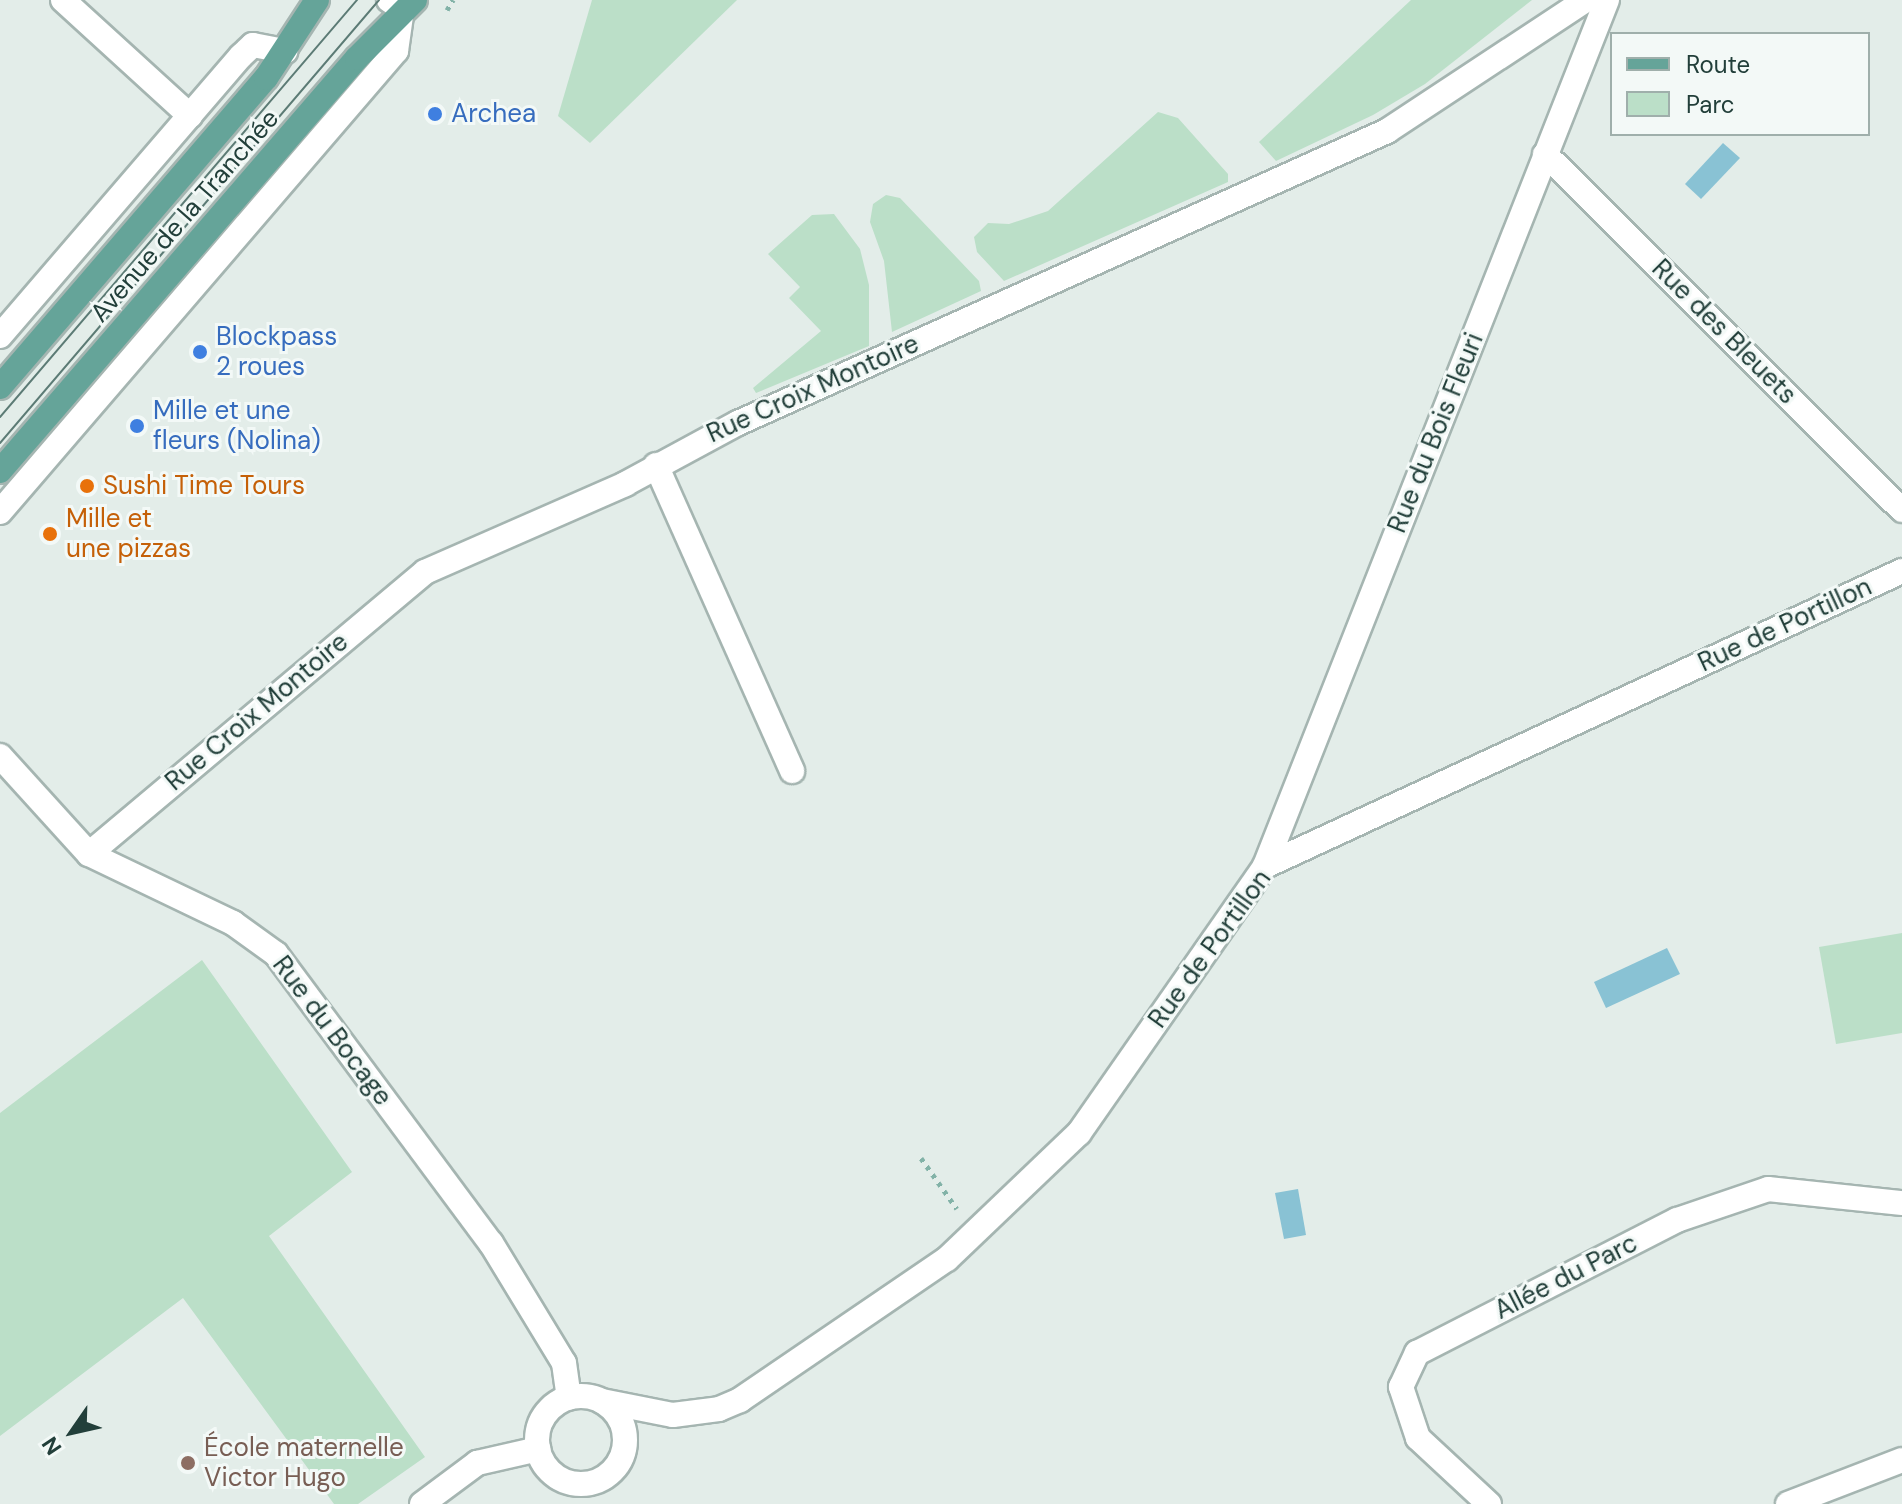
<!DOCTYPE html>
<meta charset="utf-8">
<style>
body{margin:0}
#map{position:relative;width:1902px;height:1504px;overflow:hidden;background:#e3ede9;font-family:"DM Sans",sans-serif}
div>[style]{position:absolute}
.green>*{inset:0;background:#bbdfc8}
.water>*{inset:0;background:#89c2d4}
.path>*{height:5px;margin-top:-2.5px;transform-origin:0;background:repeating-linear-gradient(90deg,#82b2a7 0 4px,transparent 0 10px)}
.roads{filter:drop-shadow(2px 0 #a5b5b1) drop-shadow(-2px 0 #a5b5b1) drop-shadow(0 2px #a5b5b1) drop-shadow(0 -2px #a5b5b1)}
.minor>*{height:24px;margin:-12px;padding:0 12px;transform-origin:12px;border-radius:12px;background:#fff}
.minor>.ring{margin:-12px;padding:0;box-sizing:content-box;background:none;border:24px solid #fff;border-radius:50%}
.major>*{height:24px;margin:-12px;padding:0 12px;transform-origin:12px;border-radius:12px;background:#65a499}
.tram>*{height:2px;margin:-1px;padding:0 1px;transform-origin:1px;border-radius:1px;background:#5c7b75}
.dots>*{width:22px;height:22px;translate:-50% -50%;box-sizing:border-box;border:4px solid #f3f9f7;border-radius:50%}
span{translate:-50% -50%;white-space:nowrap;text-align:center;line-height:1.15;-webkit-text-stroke:6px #f3f9f7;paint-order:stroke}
.shop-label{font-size:26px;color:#366cbe}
.left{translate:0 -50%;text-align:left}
.street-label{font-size:26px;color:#223f3a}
.food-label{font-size:26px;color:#c56008}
.education-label{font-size:26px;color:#785e54}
.legend{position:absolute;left:1610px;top:32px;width:260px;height:104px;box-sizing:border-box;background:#f3f9f7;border:2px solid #9fafab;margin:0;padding:10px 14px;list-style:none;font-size:24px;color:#223f3a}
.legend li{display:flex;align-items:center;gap:16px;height:40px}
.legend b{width:40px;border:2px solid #9fafab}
.north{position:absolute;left:32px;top:1392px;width:80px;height:80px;-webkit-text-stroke:6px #f3f9f7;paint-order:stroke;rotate:236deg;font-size:22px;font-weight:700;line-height:32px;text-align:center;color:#223f3a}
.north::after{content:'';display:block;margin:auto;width:28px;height:36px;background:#223f3a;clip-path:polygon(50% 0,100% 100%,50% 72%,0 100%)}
</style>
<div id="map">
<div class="green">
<div style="clip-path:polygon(592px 0,737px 0,590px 143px,558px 116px)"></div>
<div style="clip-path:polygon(1411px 0,1532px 0,1425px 84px,1373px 115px,1276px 161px,1259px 142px)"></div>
<div style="clip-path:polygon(1158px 112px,1178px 118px,1228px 174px,1228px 182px,1004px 281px,977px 252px,974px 237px,988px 223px,1009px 224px,1048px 211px)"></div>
<div style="clip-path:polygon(886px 195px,900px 198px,979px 281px,981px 291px,892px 332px,884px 261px,870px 222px,873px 204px)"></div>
<div style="clip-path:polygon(834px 214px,860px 249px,869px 285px,869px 346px,756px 393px,753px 388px,821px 331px,789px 298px,800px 287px,768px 254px,812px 215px)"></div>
<div style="clip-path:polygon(1902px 933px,1902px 1033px,1836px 1044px,1819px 947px)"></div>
<div style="clip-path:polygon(202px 960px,352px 1172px,269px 1236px,425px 1457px,358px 1504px,334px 1504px,183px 1298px,0 1436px,0 1113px)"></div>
</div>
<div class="water">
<div style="clip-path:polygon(1723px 143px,1740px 158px,1701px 199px,1685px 184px)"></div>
<div style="clip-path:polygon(1667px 948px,1680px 974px,1606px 1008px,1594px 982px)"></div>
<div style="clip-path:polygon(1298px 1189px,1306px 1235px,1284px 1239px,1275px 1193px)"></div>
</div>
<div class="path">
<div style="left:447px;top:10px;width:12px;rotate:-59deg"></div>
<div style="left:921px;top:1158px;width:62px;rotate:54.8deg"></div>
</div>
<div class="roads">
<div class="minor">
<div style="left:63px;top:0;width:172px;rotate:42.4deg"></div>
<div style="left:1545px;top:154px;width:504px;rotate:44.92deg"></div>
<div style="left:0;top:336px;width:369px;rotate:-49.3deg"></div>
<div style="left:241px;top:56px;width:16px;rotate:-43deg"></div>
<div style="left:253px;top:45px;width:33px;rotate:11deg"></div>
<div style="left:656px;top:465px;width:335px;rotate:66deg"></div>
<div style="left:0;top:512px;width:608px;rotate:-49.34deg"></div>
<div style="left:396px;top:51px;width:42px;rotate:-81.9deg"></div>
<div style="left:402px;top:9px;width:16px;rotate:-145deg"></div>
<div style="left:0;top:756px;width:132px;rotate:47.8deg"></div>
<div style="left:89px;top:854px;width:160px;rotate:25.6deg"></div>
<div style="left:233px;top:923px;width:53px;rotate:35.8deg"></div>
<div style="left:276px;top:954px;width:360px;rotate:53.4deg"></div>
<div style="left:491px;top:1243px;width:140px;rotate:58.7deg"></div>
<div style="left:564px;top:1363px;width:35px;rotate:82deg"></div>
<div style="left:89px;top:854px;width:439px;rotate:-40deg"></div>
<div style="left:425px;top:572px;width:219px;rotate:-23.7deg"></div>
<div style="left:625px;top:484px;width:128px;rotate:-28.4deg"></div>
<div style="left:738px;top:423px;width:712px;rotate:-24.22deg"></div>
<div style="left:1387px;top:131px;width:238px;rotate:-33.4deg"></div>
<div style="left:1265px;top:866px;width:931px;rotate:-68.45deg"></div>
<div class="ring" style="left:537px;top:1396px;width:64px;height:64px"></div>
<div style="left:602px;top:1401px;width:72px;rotate:11.2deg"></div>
<div style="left:673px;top:1415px;width:46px;rotate:-7.4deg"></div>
<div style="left:719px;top:1409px;width:23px;rotate:-23deg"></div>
<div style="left:740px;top:1400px;width:250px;rotate:-34.3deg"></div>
<div style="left:947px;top:1259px;width:182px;rotate:-43.7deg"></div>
<div style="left:1079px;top:1133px;width:325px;rotate:-55.1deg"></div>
<div style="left:1265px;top:866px;width:702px;rotate:-24.85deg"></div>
<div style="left:422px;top:1504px;width:69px;rotate:-36.7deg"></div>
<div style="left:477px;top:1463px;width:63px;rotate:-12.9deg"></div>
<div style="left:1489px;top:1504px;width:97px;rotate:-137.1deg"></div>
<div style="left:1418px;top:1438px;width:54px;rotate:-108.4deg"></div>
<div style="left:1401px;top:1387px;width:38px;rotate:-65deg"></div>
<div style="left:1417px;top:1353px;width:292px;rotate:-27.1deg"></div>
<div style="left:1677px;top:1220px;width:96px;rotate:-18.8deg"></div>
<div style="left:1768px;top:1189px;width:135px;rotate:6deg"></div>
<div style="left:1788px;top:1504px;width:122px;rotate:-21.1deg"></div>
</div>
<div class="major">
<div style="left:0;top:387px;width:408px;rotate:-49.3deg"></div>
<div style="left:266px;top:78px;width:93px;rotate:-56.8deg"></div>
<div style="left:0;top:471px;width:546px;rotate:-49.16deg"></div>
<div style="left:357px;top:58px;width:82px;rotate:-45deg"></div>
</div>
</div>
<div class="tram">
<div style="left:0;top:417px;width:549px;rotate:-49.43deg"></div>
<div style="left:0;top:443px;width:583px;rotate:-49.45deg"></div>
</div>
<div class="dots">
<div style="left:435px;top:114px;background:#3f7fe0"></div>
<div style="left:200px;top:352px;background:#3f7fe0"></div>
<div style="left:137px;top:426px;background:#3f7fe0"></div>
<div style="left:87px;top:486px;background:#e8710a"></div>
<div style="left:50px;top:534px;background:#e8710a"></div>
<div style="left:188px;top:1463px;background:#8d6e63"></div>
</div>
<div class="shop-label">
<span class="left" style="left:451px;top:114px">Archea</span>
<span class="left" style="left:216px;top:352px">Blockpass<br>2 roues</span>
<span class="left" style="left:153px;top:426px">Mille et une<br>fleurs (Nolina)</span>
</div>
<div class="street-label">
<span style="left:185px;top:216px;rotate:-49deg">Avenue de la Tranchée</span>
<span style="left:1724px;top:332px;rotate:45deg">Rue des Bleuets</span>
<span style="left:813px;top:389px;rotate:-24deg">Rue Croix Montoire</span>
<span style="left:1436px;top:433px;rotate:-68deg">Rue du Bois Fleuri</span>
<span style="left:1785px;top:625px;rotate:-25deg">Rue de Portillon</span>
<span style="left:257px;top:712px;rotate:-40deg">Rue Croix Montoire</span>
<span style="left:1210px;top:949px;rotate:-54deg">Rue de Portillon</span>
<span style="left:332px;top:1031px;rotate:53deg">Rue du Bocage</span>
<span style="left:1566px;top:1277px;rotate:-27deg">Allée du Parc</span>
</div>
<div class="food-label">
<span class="left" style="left:103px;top:486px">Sushi Time Tours</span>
<span class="left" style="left:66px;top:534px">Mille et<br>une pizzas</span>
</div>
<div class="education-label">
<span class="left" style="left:204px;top:1463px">École maternelle<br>Victor Hugo</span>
</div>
<ul class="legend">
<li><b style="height:10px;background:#65a499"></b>Route</li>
<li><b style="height:22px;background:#bbdfc8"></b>Parc</li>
</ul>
<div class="north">N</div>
</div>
